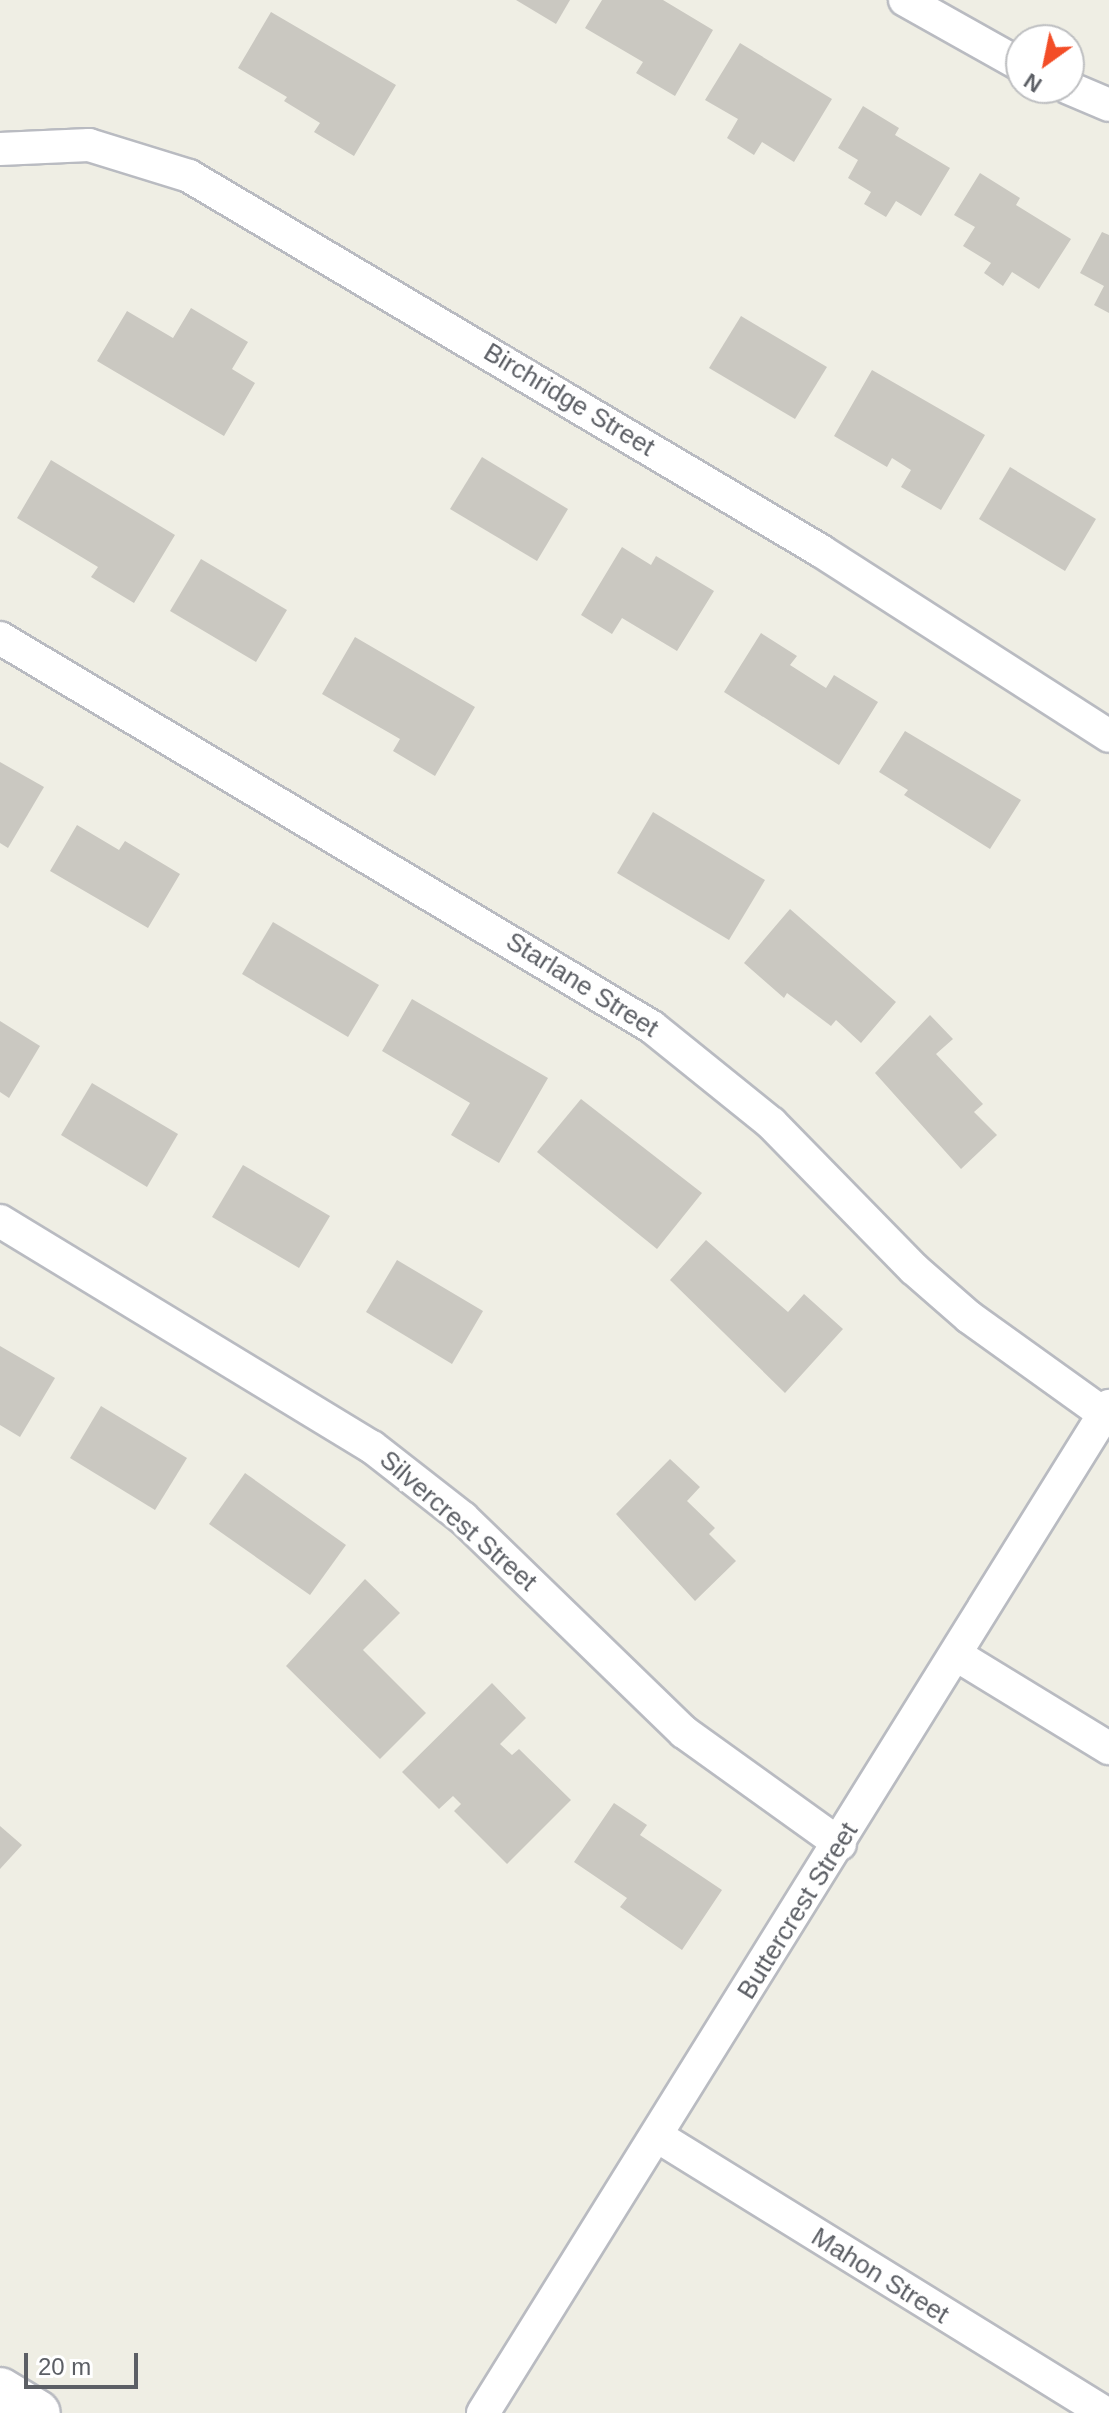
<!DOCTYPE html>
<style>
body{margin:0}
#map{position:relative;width:1109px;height:2413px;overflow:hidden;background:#efeee4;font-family:Helvetica,sans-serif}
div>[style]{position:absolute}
.building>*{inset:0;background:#cac8c1}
.roads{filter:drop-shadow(2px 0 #b9bbc1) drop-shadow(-2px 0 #b9bbc1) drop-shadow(0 2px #b9bbc1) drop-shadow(0 -2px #b9bbc1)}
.street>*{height:32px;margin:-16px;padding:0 16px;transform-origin:16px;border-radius:16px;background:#fff}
.secondary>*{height:44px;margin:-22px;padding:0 22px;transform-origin:22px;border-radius:22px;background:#fff}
span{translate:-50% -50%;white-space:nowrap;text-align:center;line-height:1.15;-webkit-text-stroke:7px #fff;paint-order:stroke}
.street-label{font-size:26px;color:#5c5f65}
.north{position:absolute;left:1005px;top:24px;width:80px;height:80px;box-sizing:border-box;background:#fff;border:2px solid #bebfc1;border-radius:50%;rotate:213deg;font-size:22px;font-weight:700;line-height:32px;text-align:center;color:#5c5f65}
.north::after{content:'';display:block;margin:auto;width:28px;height:36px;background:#f34d27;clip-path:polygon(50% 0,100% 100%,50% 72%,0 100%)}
.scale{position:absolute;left:24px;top:2353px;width:114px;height:36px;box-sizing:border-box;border:4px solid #5c5f65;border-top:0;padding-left:10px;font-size:24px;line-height:28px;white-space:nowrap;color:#5c5f65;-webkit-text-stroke:6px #fff;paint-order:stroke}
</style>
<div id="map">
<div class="building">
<div style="clip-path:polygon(516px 0,570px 0,556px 24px)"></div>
<div style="clip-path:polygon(602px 0,663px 0,713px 30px,675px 96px,636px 73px,643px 62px,585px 28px)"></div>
<div style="clip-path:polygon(271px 12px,396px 85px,354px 156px,314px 132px,320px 123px,284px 101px,287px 97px,238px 68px)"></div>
<div style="clip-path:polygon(740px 43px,832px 99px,794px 162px,762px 142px,754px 155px,727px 138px,738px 119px,705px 100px)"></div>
<div style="clip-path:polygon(863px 106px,899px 128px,895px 135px,950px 168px,921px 216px,896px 201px,886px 217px,864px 204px,871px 192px,848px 178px,858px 160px,838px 148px)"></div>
<div style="clip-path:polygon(980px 173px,1020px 198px,1016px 205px,1071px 239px,1039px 289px,1012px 272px,1003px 286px,984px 273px,991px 263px,963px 246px,975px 227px,954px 215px)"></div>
<div style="clip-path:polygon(1102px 232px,1109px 235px,1109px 313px,1094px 305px,1104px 286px,1080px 273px)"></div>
<div style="clip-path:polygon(191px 308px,248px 342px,232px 369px,255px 383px,224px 436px,97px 361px,127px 311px,173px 338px)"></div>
<div style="clip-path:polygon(741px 316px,827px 367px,795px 419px,709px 368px)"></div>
<div style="clip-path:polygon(872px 370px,985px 435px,941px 510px,901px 487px,911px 470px,892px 458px,887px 467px,834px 436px)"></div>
<div style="clip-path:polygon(482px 457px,568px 509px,537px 561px,450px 509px)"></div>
<div style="clip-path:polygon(51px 460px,175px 535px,134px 603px,91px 577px,98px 567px,17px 518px)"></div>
<div style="clip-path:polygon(1010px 467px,1096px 519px,1065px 571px,979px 519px)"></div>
<div style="clip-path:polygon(622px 547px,651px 565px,656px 556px,714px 591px,677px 651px,622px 618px,612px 634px,581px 615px)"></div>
<div style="clip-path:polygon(201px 559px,287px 610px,256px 662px,170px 611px)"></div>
<div style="clip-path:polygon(761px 633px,797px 656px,790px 665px,826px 688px,834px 675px,878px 702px,839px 765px,724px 692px)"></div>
<div style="clip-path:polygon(355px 637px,475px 707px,435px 776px,393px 751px,400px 739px,322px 694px)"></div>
<div style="clip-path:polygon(905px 731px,1021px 800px,990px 849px,904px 795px,908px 790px,879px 772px)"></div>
<div style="clip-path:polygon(0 762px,44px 787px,8px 848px,0 843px)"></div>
<div style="clip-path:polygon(653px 812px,765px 880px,729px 940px,617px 873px)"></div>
<div style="clip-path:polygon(77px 825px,119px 850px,125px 841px,180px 874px,148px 928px,50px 871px)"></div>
<div style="clip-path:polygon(790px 909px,896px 1002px,861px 1043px,836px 1020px,831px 1026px,787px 993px,784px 998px,744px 963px)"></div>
<div style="clip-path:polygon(273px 922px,379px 985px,348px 1037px,242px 974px)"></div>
<div style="clip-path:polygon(412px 999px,548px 1078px,499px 1163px,451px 1135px,470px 1103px,382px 1051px)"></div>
<div style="clip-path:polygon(930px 1015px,953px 1039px,936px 1054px,983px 1104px,974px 1112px,997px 1135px,961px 1169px,875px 1073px)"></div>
<div style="clip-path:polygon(0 1021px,40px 1046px,9px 1098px,0 1092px)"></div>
<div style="clip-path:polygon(92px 1083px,178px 1134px,147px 1187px,61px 1135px)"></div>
<div style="clip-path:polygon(581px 1099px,702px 1193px,657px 1249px,537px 1152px)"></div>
<div style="clip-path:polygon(243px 1165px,330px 1216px,299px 1268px,212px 1217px)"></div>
<div style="clip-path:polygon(706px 1240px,788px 1312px,804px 1294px,843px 1329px,785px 1393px,670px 1280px)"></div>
<div style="clip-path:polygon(397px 1260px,483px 1311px,452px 1364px,366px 1312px)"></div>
<div style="clip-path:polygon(0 1346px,55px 1378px,20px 1437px,0 1425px)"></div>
<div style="clip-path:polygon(101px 1406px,187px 1458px,155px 1510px,70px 1458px)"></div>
<div style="clip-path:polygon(670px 1459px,700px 1487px,687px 1501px,715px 1528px,709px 1534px,736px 1561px,695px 1601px,616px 1514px)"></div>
<div style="clip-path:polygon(245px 1473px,346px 1545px,310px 1595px,209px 1524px)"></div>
<div style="clip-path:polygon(365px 1579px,400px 1613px,363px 1650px,426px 1713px,380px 1759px,286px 1666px)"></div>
<div style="clip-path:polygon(492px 1683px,526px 1718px,500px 1744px,512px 1755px,519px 1749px,571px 1800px,507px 1864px,454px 1811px,461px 1804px,453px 1796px,439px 1809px,402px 1772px)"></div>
<div style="clip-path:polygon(614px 1803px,647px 1825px,640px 1835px,722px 1890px,682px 1950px,620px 1907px,627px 1898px,574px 1862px)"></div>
<div style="clip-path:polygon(0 1826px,22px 1845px,0 1869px)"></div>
</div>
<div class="roads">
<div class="street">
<div style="left:905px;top:0;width:133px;rotate:29.3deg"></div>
<div style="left:1069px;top:88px;width:43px;rotate:23deg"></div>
<div style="left:0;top:149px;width:89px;rotate:-2.6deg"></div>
<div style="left:89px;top:145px;width:105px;rotate:17.2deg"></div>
<div style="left:189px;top:176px;width:735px;rotate:30.68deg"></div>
<div style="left:821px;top:551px;width:342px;rotate:32.7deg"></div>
<div style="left:0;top:638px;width:759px;rotate:30.82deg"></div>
<div style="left:652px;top:1027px;width:153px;rotate:38.9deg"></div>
<div style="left:771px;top:1123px;width:204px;rotate:45.6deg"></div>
<div style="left:914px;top:1269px;width:73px;rotate:41.1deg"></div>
<div style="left:969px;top:1317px;width:166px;rotate:35.7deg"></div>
<div style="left:0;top:1221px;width:435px;rotate:31.3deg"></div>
<div style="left:372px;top:1447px;width:115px;rotate:38deg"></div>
<div style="left:463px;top:1518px;width:308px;rotate:44.1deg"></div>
<div style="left:684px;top:1732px;width:192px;rotate:35.7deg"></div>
<div style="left:958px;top:1656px;width:177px;rotate:31.4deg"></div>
<div style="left:657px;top:2136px;width:527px;rotate:31.73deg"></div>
<div style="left:483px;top:2413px;width:1186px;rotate:-58.13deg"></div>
</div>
<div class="secondary">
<div style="left:0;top:2390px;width:44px;rotate:31.2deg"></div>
</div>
</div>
<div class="street-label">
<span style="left:569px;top:400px;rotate:31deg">Birchridge Street</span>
<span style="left:582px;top:985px;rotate:32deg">Starlane Street</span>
<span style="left:458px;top:1521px;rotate:41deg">Silvercrest Street</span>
<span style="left:798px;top:1911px;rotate:-58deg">Buttercrest Street</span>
<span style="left:880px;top:2276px;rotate:32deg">Mahon Street</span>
</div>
<div class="north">N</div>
<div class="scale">20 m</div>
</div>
